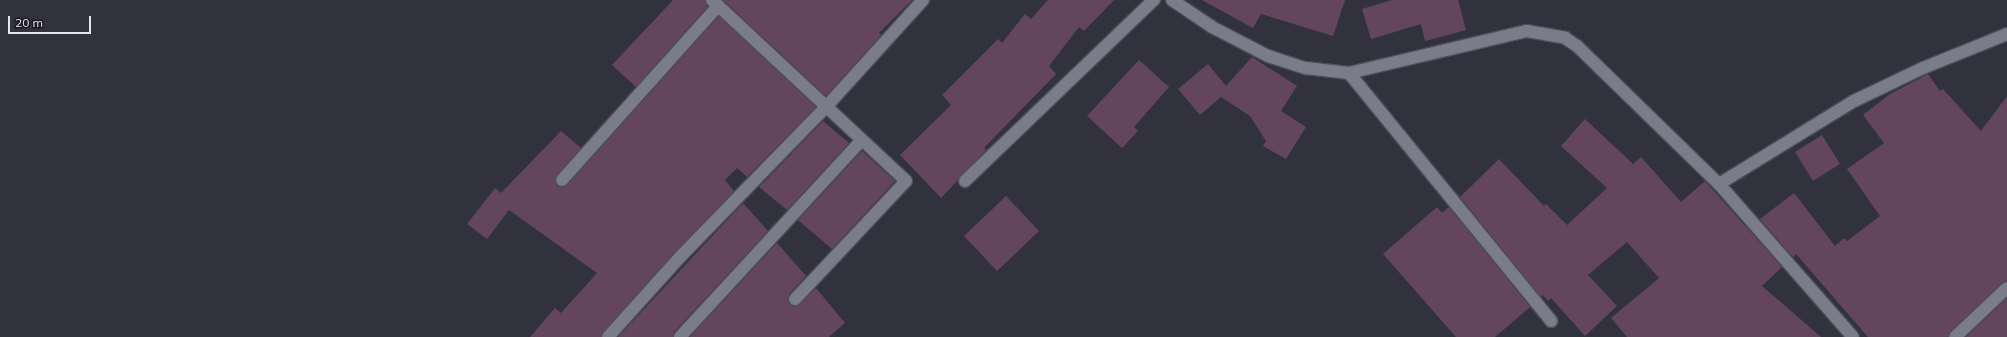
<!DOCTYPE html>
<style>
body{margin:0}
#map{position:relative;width:2007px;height:337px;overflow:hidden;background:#31323e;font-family:Mulish,sans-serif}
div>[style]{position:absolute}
.building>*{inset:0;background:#63465e}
.roads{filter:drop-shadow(1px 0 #4e4e58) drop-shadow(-1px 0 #4e4e58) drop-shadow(0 1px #4e4e58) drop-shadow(0 -1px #4e4e58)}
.minor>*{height:12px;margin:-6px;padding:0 6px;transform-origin:6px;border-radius:6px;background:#7b7c8a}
span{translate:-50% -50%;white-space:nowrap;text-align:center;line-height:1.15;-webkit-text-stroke:4px #1a1a20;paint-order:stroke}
.scale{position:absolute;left:8px;top:16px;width:83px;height:18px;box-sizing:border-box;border:2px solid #e5e5ed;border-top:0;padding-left:5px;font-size:12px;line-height:14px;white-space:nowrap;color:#e5e5ed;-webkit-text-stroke:3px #1a1a20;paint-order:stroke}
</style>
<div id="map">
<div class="building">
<div style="clip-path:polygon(673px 0,705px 0,708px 6px,636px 87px,612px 65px)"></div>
<div style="clip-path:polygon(723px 0,912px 0,879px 33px,881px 35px,826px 96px)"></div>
<div style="clip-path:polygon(1048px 0,1114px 0,1084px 31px,1079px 27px,1049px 66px,1056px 74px,984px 148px,986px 150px,941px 198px,900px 155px,951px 105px,942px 95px,998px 39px,1002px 43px,1025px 14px,1031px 19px)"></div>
<div style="clip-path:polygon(1202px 0,1345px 0,1333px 36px,1261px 14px,1253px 28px)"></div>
<div style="clip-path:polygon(1392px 0,1458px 0,1466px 30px,1425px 41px,1421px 24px,1371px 39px,1362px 9px)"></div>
<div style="clip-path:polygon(719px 16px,816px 107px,747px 177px,737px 168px,725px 180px,734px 191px,675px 252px,601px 337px,530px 337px,555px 308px,561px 313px,597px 273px,509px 210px,487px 239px,467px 224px,495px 188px,501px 193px,561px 131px,581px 148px,555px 178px,557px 186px,567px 185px)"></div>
<div style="clip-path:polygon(1252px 57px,1297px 86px,1281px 111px,1306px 127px,1286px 159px,1263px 146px,1266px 141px,1250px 116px,1221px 97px,1200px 115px,1178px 89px,1208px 64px,1226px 86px)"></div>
<div style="clip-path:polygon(1139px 60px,1169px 87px,1134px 127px,1138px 131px,1122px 148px,1087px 116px)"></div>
<div style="clip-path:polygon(1928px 74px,1940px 91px,1943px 89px,1981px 131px,2007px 96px,2007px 281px,2002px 283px,1950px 332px,1948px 337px,1868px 337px,1796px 254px,1793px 257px,1760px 219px,1794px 193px,1835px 246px,1844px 238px,1847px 241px,1880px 216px,1847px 169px,1884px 143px,1863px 115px,1890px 94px)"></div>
<div style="clip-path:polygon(1585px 119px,1633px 164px,1641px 157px,1681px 202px,1705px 181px,1782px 267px,1762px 286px,1821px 337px,1627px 337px,1611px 318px,1659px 278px,1627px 242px,1588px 275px,1617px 306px,1585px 336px,1551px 298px,1548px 301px,1543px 295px,1541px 297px,1460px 197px,1499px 159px,1544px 206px,1546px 204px,1567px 225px,1607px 188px,1561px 146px)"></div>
<div style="clip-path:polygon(823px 121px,849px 143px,787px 210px,759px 187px)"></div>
<div style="clip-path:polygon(1822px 135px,1840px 164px,1813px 181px,1795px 152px)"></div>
<div style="clip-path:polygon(862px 151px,895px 181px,832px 249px,798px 220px)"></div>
<div style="clip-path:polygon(1006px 196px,1039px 231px,997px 271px,964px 236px)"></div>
<div style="clip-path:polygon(743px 203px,768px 231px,674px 332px,673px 337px,618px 337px)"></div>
<div style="clip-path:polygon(1437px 207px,1442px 213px,1449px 207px,1530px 307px,1495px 337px,1456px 337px,1383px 254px)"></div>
<div style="clip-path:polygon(777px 243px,806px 276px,789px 294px,790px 304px,794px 306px,800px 304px,816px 288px,845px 323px,829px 337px,690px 337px)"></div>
<div style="clip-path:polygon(2007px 298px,2007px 337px,1966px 337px)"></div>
</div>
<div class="roads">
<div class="minor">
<div style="left:712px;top:0;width:265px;rotate:43deg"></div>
<div style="left:906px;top:181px;width:162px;rotate:133.2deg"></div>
<div style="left:1172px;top:0;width:48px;rotate:34deg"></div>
<div style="left:1212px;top:27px;width:63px;rotate:27.4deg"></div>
<div style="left:1268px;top:56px;width:40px;rotate:18deg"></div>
<div style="left:1306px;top:68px;width:43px;rotate:6.6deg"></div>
<div style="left:1349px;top:73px;width:183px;rotate:-13.3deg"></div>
<div style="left:1527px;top:31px;width:39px;rotate:10deg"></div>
<div style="left:1565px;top:38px;width:14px;rotate:34deg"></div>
<div style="left:1577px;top:46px;width:198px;rotate:44.2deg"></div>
<div style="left:1719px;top:184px;width:203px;rotate:48.8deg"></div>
<div style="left:1349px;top:73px;width:320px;rotate:50.8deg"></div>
<div style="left:562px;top:180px;width:234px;rotate:-48.1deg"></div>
<div style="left:965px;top:181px;width:262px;rotate:-43.8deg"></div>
<div style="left:1719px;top:184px;width:158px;rotate:-31.6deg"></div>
<div style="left:1854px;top:101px;width:76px;rotate:-25.6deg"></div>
<div style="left:1923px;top:68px;width:91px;rotate:-22deg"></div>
<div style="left:608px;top:337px;width:108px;rotate:-48deg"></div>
<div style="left:680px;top:257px;width:208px;rotate:-45.8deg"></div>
<div style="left:825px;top:108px;width:146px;rotate:-47.8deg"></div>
<div style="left:680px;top:337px;width:267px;rotate:-47.3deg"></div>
<div style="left:1955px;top:337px;width:71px;rotate:-43.3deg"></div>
</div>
</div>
<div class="scale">20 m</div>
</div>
